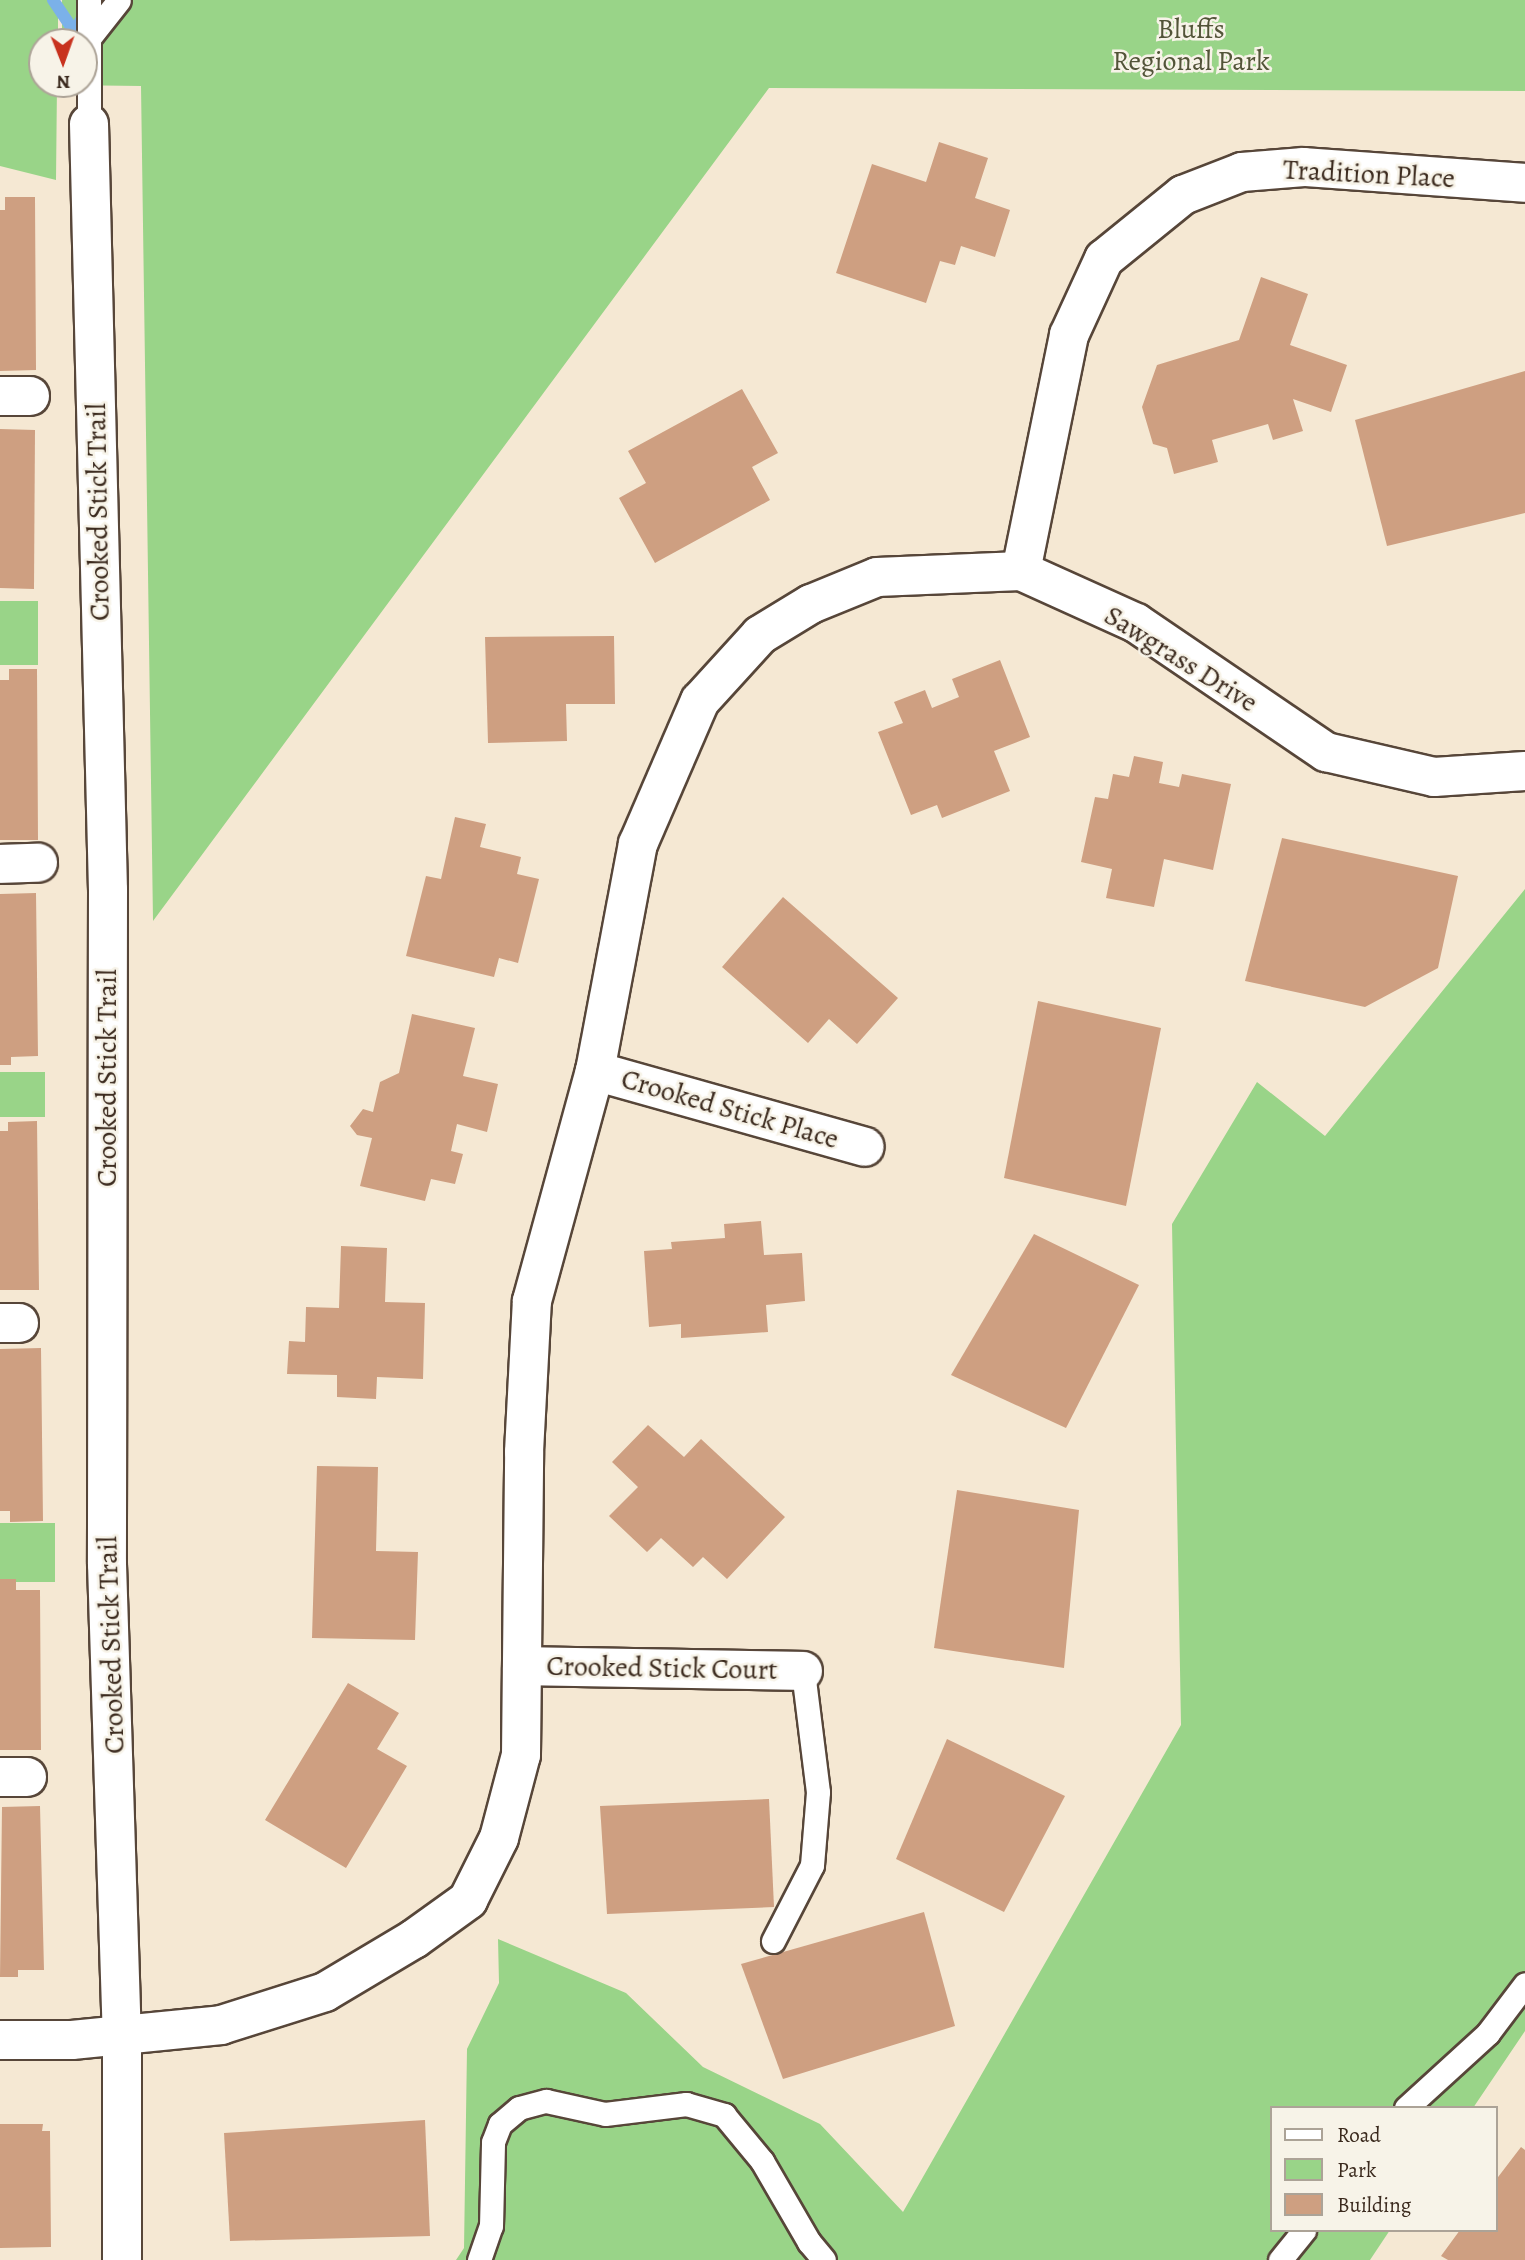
<!DOCTYPE html>
<style>
body{margin:0}
#map{position:relative;width:1525px;height:2260px;overflow:hidden;background:#f5e8d3;font-family:Alegreya,serif}
div>[style]{position:absolute}
.green>*{inset:0;background:#99d488}
.stream>*{height:12px;margin:-6px;padding:0 6px;transform-origin:6px;border-radius:6px;background:#7bb1e9}
.building>*{inset:0;background:#ce9f81}
.roads{filter:drop-shadow(2px 0 #574639) drop-shadow(-2px 0 #574639) drop-shadow(0 2px #574639) drop-shadow(0 -2px #574639)}
.lane>*{height:23px;margin:-11.5px;padding:0 11.5px;transform-origin:11.5px;border-radius:11.5px;background:#fff}
.street>*{height:38px;margin:-19px;padding:0 19px;transform-origin:19px;border-radius:19px;background:#fff}
span{translate:-50% -50%;white-space:nowrap;text-align:center;line-height:1.15;-webkit-text-stroke:5px #f7f3e8;paint-order:stroke}
.park-label{font-size:28px;color:#525438}
.street-label{font-size:28px;color:#3b2a1e}
.legend{position:absolute;left:1270px;top:2106px;width:228px;height:126px;box-sizing:border-box;background:#f7f3e8;border:2px solid #aca397;margin:0;padding:9px 12px;list-style:none;font-size:21px;color:#3b2a1e}
.legend li{display:flex;align-items:center;gap:14px;height:35px}
.legend b{width:35px;border:2px solid #aca397}
.north{position:absolute;left:28px;top:28px;width:70px;height:70px;box-sizing:border-box;background:#f7f3e8;border:2px solid #aca397;border-radius:50%;rotate:179deg;font-size:19px;font-weight:700;line-height:28px;text-align:center;color:#3b2a1e}
.north::after{content:'';display:block;margin:auto;width:24px;height:32px;background:#c8321e;clip-path:polygon(50% 0,100% 100%,50% 72%,0 100%)}
</style>
<div id="map">
<div class="green">
<div style="clip-path:polygon(0 0,58px 0,58px 42px,42px 42px,42px 84px,57px 84px,56px 180px,0 166px)"></div>
<div style="clip-path:polygon(62px 0,1525px 0,1525px 91px,769px 88px,153px 921px,141px 86px,63px 85px,84px 84px,84px 42px,62px 42px)"></div>
<div style="clip-path:polygon(0 601px,38px 601px,38px 665px,0 665px)"></div>
<div style="clip-path:polygon(1525px 889px,1525px 2031px,1473px 2108px,1271px 2108px,1271px 2230px,1390px 2230px,1370px 2260px,456px 2260px,464px 2248px,467px 2049px,499px 1983px,498px 1939px,626px 1993px,703px 2067px,820px 2124px,903px 2212px,1181px 1725px,1172px 1224px,1257px 1082px,1325px 1136px)"></div>
<div style="clip-path:polygon(0 1072px,45px 1072px,45px 1117px,0 1117px)"></div>
<div style="clip-path:polygon(0 1523px,55px 1523px,55px 1582px,0 1582px)"></div>
</div>
<div class="stream">
<div style="left:53px;top:0;width:32px;rotate:56deg"></div>
<div style="left:71px;top:27px;width:5px;rotate:22deg"></div>
<div style="left:76px;top:29px;width:10px;rotate:-61deg"></div>
</div>
<div class="building">
<div style="clip-path:polygon(939px 142px,988px 158px,975px 198px,1010px 210px,995px 257px,961px 246px,955px 265px,940px 261px,926px 303px,836px 273px,872px 164px,926px 182px)"></div>
<div style="clip-path:polygon(5px 197px,35px 197px,36px 370px,0 371px,0 210px,5px 210px)"></div>
<div style="clip-path:polygon(1261px 277px,1308px 294px,1290px 345px,1347px 365px,1331px 412px,1293px 399px,1303px 431px,1273px 440px,1268px 424px,1212px 440px,1218px 462px,1174px 474px,1167px 448px,1153px 444px,1142px 407px,1157px 365px,1239px 340px)"></div>
<div style="clip-path:polygon(1525px 371px,1525px 513px,1387px 546px,1355px 420px)"></div>
<div style="clip-path:polygon(742px 389px,778px 453px,752px 467px,770px 500px,655px 563px,619px 498px,646px 483px,628px 451px)"></div>
<div style="clip-path:polygon(0 429px,35px 430px,34px 589px,0 588px)"></div>
<div style="clip-path:polygon(614px 636px,615px 704px,566px 704px,567px 741px,488px 743px,485px 637px)"></div>
<div style="clip-path:polygon(1000px 660px,1030px 737px,994px 751px,1010px 791px,942px 818px,937px 805px,911px 815px,878px 732px,903px 723px,894px 702px,925px 690px,932px 708px,959px 697px,952px 679px)"></div>
<div style="clip-path:polygon(9px 669px,37px 669px,38px 840px,0 840px,0 680px,9px 680px)"></div>
<div style="clip-path:polygon(1134px 756px,1163px 762px,1159px 783px,1179px 787px,1182px 774px,1231px 784px,1213px 870px,1164px 859px,1154px 907px,1106px 898px,1112px 869px,1081px 862px,1095px 797px,1108px 799px,1113px 774px,1129px 777px)"></div>
<div style="clip-path:polygon(455px 817px,486px 824px,480px 847px,521px 857px,517px 874px,539px 879px,518px 963px,499px 958px,494px 977px,406px 956px,426px 876px,441px 879px)"></div>
<div style="clip-path:polygon(1282px 838px,1458px 876px,1438px 968px,1365px 1007px,1245px 981px)"></div>
<div style="clip-path:polygon(36px 893px,38px 1056px,11px 1057px,11px 1065px,0 1065px,0 894px)"></div>
<div style="clip-path:polygon(783px 897px,898px 998px,857px 1044px,829px 1019px,808px 1043px,722px 967px)"></div>
<div style="clip-path:polygon(1038px 1001px,1161px 1028px,1126px 1206px,1004px 1178px)"></div>
<div style="clip-path:polygon(412px 1014px,475px 1028px,463px 1076px,498px 1084px,487px 1132px,457px 1124px,451px 1151px,463px 1154px,455px 1184px,431px 1179px,425px 1201px,360px 1186px,372px 1138px,357px 1135px,350px 1126px,363px 1109px,373px 1112px,380px 1082px,399px 1073px)"></div>
<div style="clip-path:polygon(37px 1121px,39px 1290px,0 1290px,0 1131px,8px 1131px,8px 1122px)"></div>
<div style="clip-path:polygon(761px 1221px,764px 1255px,802px 1253px,805px 1301px,766px 1305px,768px 1332px,681px 1338px,681px 1324px,649px 1327px,644px 1251px,672px 1249px,671px 1242px,725px 1238px,724px 1224px)"></div>
<div style="clip-path:polygon(1034px 1234px,1139px 1285px,1066px 1428px,951px 1375px)"></div>
<div style="clip-path:polygon(341px 1246px,387px 1248px,385px 1302px,425px 1303px,423px 1379px,377px 1377px,376px 1399px,337px 1397px,337px 1375px,287px 1374px,289px 1341px,305px 1342px,306px 1307px,339px 1308px)"></div>
<div style="clip-path:polygon(41px 1348px,43px 1521px,10px 1522px,10px 1511px,0 1511px,0 1349px)"></div>
<div style="clip-path:polygon(648px 1425px,684px 1457px,701px 1439px,785px 1517px,727px 1579px,703px 1557px,693px 1567px,661px 1538px,647px 1552px,609px 1516px,638px 1487px,612px 1462px)"></div>
<div style="clip-path:polygon(317px 1466px,378px 1467px,376px 1551px,418px 1552px,415px 1640px,312px 1638px)"></div>
<div style="clip-path:polygon(957px 1490px,1079px 1510px,1064px 1668px,934px 1648px)"></div>
<div style="clip-path:polygon(0 1579px,16px 1579px,16px 1590px,40px 1590px,41px 1750px,0 1750px)"></div>
<div style="clip-path:polygon(348px 1683px,399px 1713px,377px 1749px,407px 1766px,346px 1868px,265px 1820px)"></div>
<div style="clip-path:polygon(947px 1739px,1065px 1796px,1004px 1912px,896px 1859px)"></div>
<div style="clip-path:polygon(769px 1799px,774px 1907px,607px 1914px,600px 1806px)"></div>
<div style="clip-path:polygon(40px 1806px,44px 1970px,18px 1970px,18px 1977px,0 1977px,2px 1807px)"></div>
<div style="clip-path:polygon(924px 1912px,955px 2026px,783px 2079px,741px 1964px)"></div>
<div style="clip-path:polygon(425px 2120px,430px 2236px,230px 2241px,224px 2133px)"></div>
<div style="clip-path:polygon(0 2124px,43px 2124px,42px 2131px,50px 2131px,51px 2247px,0 2248px)"></div>
<div style="clip-path:polygon(1521px 2147px,1525px 2150px,1525px 2260px,1448px 2260px,1441px 2256px,1460px 2230px,1495px 2230px,1495px 2181px)"></div>
</div>
<div class="roads">
<div class="lane">
<div style="left:89px;top:0;width:124px;rotate:90deg"></div>
<div style="left:89px;top:38px;width:48px;rotate:-51.7deg"></div>
<div style="left:773px;top:1941px;width:85px;rotate:-62.8deg"></div>
<div style="left:812px;top:1865px;width:73px;rotate:-85.3deg"></div>
<div style="left:818px;top:1792px;width:122px;rotate:-97.1deg"></div>
<div style="left:1406px;top:2108px;width:111px;rotate:-42.4deg"></div>
<div style="left:1488px;top:2033px;width:61px;rotate:-52.9deg"></div>
<div style="left:479px;top:2260px;width:36px;rotate:-71deg"></div>
<div style="left:491px;top:2226px;width:84px;rotate:-88.6deg"></div>
<div style="left:493px;top:2142px;width:19px;rotate:-69deg"></div>
<div style="left:500px;top:2124px;width:25px;rotate:-40deg"></div>
<div style="left:519px;top:2108px;width:28px;rotate:-15deg"></div>
<div style="left:546px;top:2101px;width:60px;rotate:12.4deg"></div>
<div style="left:605px;top:2114px;width:82px;rotate:-7deg"></div>
<div style="left:686px;top:2104px;width:40px;rotate:16deg"></div>
<div style="left:724px;top:2115px;width:60px;rotate:50.4deg"></div>
<div style="left:762px;top:2161px;width:94px;rotate:59.9deg"></div>
<div style="left:809px;top:2242px;width:23px;rotate:50deg"></div>
<div style="left:1280px;top:2260px;width:38px;rotate:-51deg"></div>
</div>
<div class="street">
<div style="left:89px;top:124px;width:766px;rotate:88.58deg"></div>
<div style="left:108px;top:890px;width:674px;rotate:90.09deg"></div>
<div style="left:107px;top:1564px;width:469px;rotate:88.2deg"></div>
<div style="left:122px;top:2033px;width:227px;rotate:90deg"></div>
<div style="left:0;top:396px;width:30px"></div>
<div style="left:1021px;top:571px;width:241px;rotate:-78.5deg"></div>
<div style="left:1069px;top:335px;width:84px;rotate:-65.3deg"></div>
<div style="left:1104px;top:259px;width:102px;rotate:-39deg"></div>
<div style="left:1183px;top:195px;width:63px;rotate:-21.3deg"></div>
<div style="left:1242px;top:172px;width:62px;rotate:-4.6deg"></div>
<div style="left:1304px;top:167px;width:222px;rotate:4.1deg"></div>
<div style="left:0;top:864px;width:38px;rotate:-2deg"></div>
<div style="left:595px;top:1071px;width:280px;rotate:15.7deg"></div>
<div style="left:0;top:1323px;width:19px"></div>
<div style="left:522px;top:1666px;width:281px;rotate:1deg"></div>
<div style="left:0;top:1777px;width:27px"></div>
<div style="left:0;top:2040px;width:72px"></div>
<div style="left:72px;top:2040px;width:150px;rotate:-5.7deg"></div>
<div style="left:221px;top:2025px;width:109px;rotate:-17.6deg"></div>
<div style="left:325px;top:1992px;width:104px;rotate:-30.8deg"></div>
<div style="left:414px;top:1939px;width:67px;rotate:-35.8deg"></div>
<div style="left:468px;top:1900px;width:69px;rotate:-63.4deg"></div>
<div style="left:499px;top:1838px;width:86px;rotate:-75.2deg"></div>
<div style="left:521px;top:1755px;width:303px;rotate:-89.4deg"></div>
<div style="left:524px;top:1452px;width:151px;rotate:-87deg"></div>
<div style="left:532px;top:1301px;width:238px;rotate:-74.7deg"></div>
<div style="left:595px;top:1071px;width:231px;rotate:-79.3deg"></div>
<div style="left:638px;top:844px;width:156px;rotate:-66.6deg"></div>
<div style="left:700px;top:701px;width:89px;rotate:-47.7deg"></div>
<div style="left:760px;top:635px;width:60px;rotate:-31.3deg"></div>
<div style="left:811px;top:604px;width:71px;rotate:-22.2deg"></div>
<div style="left:877px;top:577px;width:144px;rotate:-2.4deg"></div>
<div style="left:1021px;top:571px;width:126px;rotate:24.3deg"></div>
<div style="left:1136px;top:623px;width:230px;rotate:34.2deg"></div>
<div style="left:1326px;top:752px;width:111px;rotate:13deg"></div>
<div style="left:1434px;top:777px;width:91px;rotate:-3.8deg"></div>
</div>
</div>
<div class="park-label">
<span style="left:1191px;top:45px">Bluffs<br>Regional Park</span>
</div>
<div class="street-label">
<span style="left:1369px;top:174px;rotate:3deg">Tradition Place</span>
<span style="left:98px;top:512px;rotate:-91deg">Crooked Stick Trail</span>
<span style="left:1181px;top:659px;rotate:32deg">Sawgrass Drive</span>
<span style="left:107px;top:1078px;rotate:-90deg">Crooked Stick Trail</span>
<span style="left:730px;top:1109px;rotate:16deg">Crooked Stick Place</span>
<span style="left:111px;top:1645px;rotate:-92deg">Crooked Stick Trail</span>
<span style="left:662px;top:1668px;rotate:1deg">Crooked Stick Court</span>
</div>
<ul class="legend">
<li><b style="height:9px;background:#fff"></b>Road</li>
<li><b style="height:19px;background:#99d488"></b>Park</li>
<li><b style="height:19px;background:#ce9f81"></b>Building</li>
</ul>
<div class="north">N</div>
</div>
